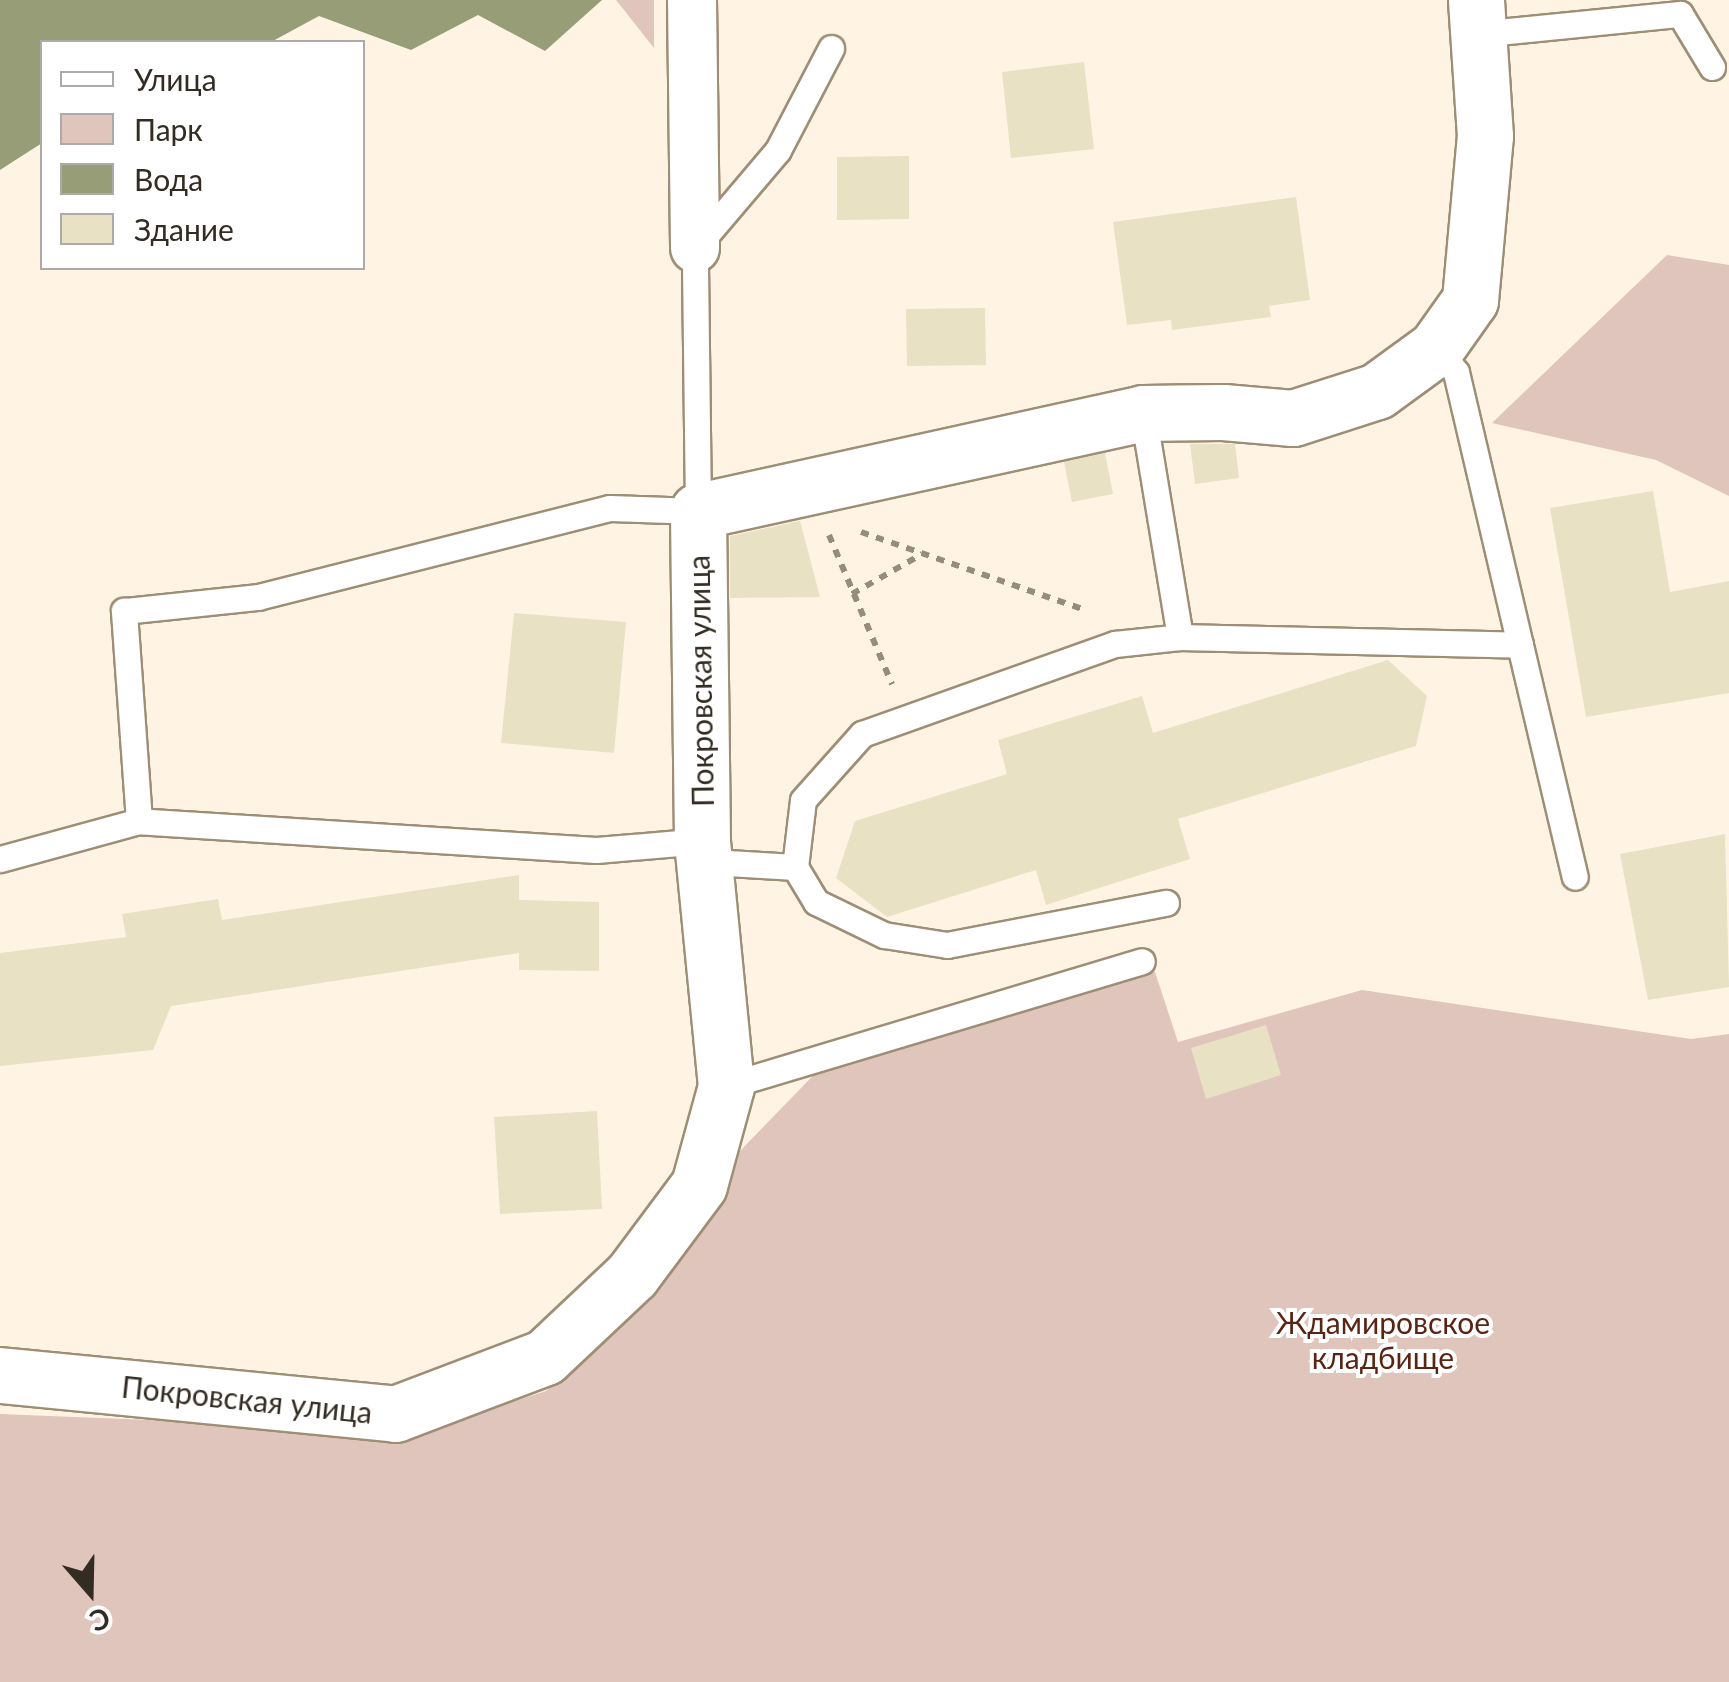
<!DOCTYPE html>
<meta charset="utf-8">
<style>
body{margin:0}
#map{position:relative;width:1729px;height:1682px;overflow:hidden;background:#fff4e4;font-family:Lato,sans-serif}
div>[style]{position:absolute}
.green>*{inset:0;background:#e0c5bd}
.water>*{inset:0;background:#979d76}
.building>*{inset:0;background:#e8e1c3}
.path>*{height:6px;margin-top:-3px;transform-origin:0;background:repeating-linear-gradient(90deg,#958c80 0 8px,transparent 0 16px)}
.roads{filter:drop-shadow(2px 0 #9f8e76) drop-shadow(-2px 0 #9f8e76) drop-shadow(0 2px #9f8e76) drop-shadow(0 -2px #9f8e76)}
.lane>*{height:25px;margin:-12.5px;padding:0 12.5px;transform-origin:12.5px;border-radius:12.5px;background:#fff}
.street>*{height:48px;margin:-24px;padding:0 24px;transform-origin:24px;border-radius:24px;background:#fff}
.secondary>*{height:55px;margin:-27.5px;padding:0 27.5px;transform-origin:27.5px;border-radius:27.5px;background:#fff}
span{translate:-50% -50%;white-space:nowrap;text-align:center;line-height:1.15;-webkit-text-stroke:8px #fff;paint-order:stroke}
.street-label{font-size:30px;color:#332c22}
.park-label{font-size:30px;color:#5a2413}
.legend{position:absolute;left:40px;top:40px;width:325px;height:230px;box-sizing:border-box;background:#fff;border:2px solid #adaba7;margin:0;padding:12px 18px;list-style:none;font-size:30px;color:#332c22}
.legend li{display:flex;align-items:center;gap:20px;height:50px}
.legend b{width:50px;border:2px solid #adaba7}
.north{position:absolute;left:40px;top:1542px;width:100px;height:100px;-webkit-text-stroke:8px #fff;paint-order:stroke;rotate:160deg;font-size:28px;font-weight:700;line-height:40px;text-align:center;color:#332c22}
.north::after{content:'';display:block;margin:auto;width:35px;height:45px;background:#332c22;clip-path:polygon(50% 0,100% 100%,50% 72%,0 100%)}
</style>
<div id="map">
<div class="green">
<div style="clip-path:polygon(616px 0,654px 0,654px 48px)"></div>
<div style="clip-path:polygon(1667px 255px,1729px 265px,1729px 496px,1656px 460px,1492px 423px)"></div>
<div style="clip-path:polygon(1155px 972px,1178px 1042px,1362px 990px,1691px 1039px,1729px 1034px,1729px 1682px,0 1682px,0 1414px,423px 1431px,546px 1391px,671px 1273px,739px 1152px,835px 1053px)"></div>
</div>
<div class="water">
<div style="clip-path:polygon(0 0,602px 0,545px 51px,478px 15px,411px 50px,319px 16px,271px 42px,42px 42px,42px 143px,0 170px)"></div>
</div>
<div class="building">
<div style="clip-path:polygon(1084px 62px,1094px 149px,1011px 158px,1002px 72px)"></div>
<div style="clip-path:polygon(909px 156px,909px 219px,837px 220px,837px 157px)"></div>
<div style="clip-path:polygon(1296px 197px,1310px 300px,1269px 306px,1271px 317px,1172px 330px,1171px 320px,1127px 325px,1113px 222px)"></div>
<div style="clip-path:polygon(985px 308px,986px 365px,907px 366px,906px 309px)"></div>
<div style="clip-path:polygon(1190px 444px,1235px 444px,1239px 478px,1195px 484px)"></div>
<div style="clip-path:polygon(1105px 453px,1113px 494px,1072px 502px,1064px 462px)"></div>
<div style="clip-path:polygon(1653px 491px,1670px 592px,1729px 581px,1729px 693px,1586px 717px,1550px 508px)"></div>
<div style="clip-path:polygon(800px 521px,820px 597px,730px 598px,730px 536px)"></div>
<div style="clip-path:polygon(514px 613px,626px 622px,614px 753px,501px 743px)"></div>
<div style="clip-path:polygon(1388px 660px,1427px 696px,1416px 746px,1178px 819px,1190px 859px,1046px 905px,1036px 870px,887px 917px,836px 878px,855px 821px,1007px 774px,998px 740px,1142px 696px,1153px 733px)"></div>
<div style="clip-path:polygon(1725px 834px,1729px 987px,1648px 1000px,1620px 854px)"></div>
<div style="clip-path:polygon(519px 875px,519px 900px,599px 902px,599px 971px,519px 970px,519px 953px,171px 1006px,153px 1050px,0 1066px,0 953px,126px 937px,122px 914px,218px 899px,222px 920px)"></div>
<div style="clip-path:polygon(1266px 1025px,1281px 1075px,1206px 1099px,1191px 1048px)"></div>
<div style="clip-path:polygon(597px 1111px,602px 1209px,500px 1214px,494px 1117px)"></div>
</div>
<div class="path">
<div style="left:861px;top:532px;width:237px;rotate:19.2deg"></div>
<div style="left:829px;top:535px;width:162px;rotate:67.1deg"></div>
<div style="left:852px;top:594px;width:81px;rotate:-29.7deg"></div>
</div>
<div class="roads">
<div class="lane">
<div style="left:1478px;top:34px;width:203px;rotate:-5.7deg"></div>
<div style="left:1680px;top:14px;width:62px;rotate:58.9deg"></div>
<div style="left:1180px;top:637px;width:340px;rotate:1.3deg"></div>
<div style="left:1520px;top:645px;width:280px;rotate:-103.2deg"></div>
<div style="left:1456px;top:372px;width:31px;rotate:-130deg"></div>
<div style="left:1520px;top:645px;width:238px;rotate:76.7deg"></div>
<div style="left:702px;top:841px;width:106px;rotate:175.1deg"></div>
<div style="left:596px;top:850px;width:458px;rotate:-176.4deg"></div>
<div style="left:139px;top:821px;width:211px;rotate:-94.1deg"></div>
<div style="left:124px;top:611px;width:135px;rotate:-6deg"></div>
<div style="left:258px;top:597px;width:363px;rotate:-14.2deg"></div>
<div style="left:610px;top:508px;width:88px;rotate:2deg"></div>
<div style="left:698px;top:511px;width:263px;rotate:-90.7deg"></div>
<div style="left:695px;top:248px;width:128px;rotate:-49.7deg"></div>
<div style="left:778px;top:150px;width:115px;rotate:-62.5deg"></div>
<div style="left:0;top:859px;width:144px;rotate:-15.3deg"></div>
<div style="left:795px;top:867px;width:41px;rotate:59deg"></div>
<div style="left:816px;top:902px;width:76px;rotate:25.9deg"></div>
<div style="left:884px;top:935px;width:64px;rotate:9deg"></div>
<div style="left:947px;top:945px;width:223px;rotate:-10.9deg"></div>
<div style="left:705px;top:870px;width:24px;rotate:-17deg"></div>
<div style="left:728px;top:863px;width:67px;rotate:3.4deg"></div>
<div style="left:795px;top:867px;width:67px;rotate:-83.2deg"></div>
<div style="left:803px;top:800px;width:89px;rotate:-48.2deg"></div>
<div style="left:862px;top:734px;width:269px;rotate:-19.6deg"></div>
<div style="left:1115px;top:644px;width:65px;rotate:-6.1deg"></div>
<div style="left:1180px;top:637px;width:227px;rotate:-99.4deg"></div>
<div style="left:726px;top:1086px;width:434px;rotate:-16.7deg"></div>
</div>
<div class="street">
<div style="left:692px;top:0;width:248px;rotate:89.3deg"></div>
</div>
<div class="secondary">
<div style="left:0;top:1375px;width:397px;rotate:5.6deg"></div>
<div style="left:395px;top:1414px;width:160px;rotate:-20.8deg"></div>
<div style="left:545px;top:1357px;width:120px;rotate:-43.3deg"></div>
<div style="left:632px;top:1275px;width:112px;rotate:-53.3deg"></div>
<div style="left:699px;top:1185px;width:103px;rotate:-74.7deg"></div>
<div style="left:726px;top:1086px;width:246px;rotate:-95.6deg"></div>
<div style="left:702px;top:841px;width:330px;rotate:-90.7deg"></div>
<div style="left:698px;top:511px;width:456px;rotate:-12.4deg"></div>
<div style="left:1143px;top:413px;width:80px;rotate:-0.7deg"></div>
<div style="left:1223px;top:412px;width:70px;rotate:4.9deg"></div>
<div style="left:1293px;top:418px;width:88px;rotate:-17.8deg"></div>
<div style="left:1377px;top:391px;width:73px;rotate:-36.1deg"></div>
<div style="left:1436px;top:348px;width:59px;rotate:-54.7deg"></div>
<div style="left:1470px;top:300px;width:165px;rotate:-84.8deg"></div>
<div style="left:1485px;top:136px;width:136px;rotate:-93.8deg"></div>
</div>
</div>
<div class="street-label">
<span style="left:700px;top:681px;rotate:-91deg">Покровская улица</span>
<span style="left:247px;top:1399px;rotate:6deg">Покровская улица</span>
</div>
<div class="park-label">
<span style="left:1383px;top:1339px">Ждамировское<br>кладбище</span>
</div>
<ul class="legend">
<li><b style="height:12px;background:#fff"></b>Улица</li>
<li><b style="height:28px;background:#e0c5bd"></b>Парк</li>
<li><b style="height:28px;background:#979d76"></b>Вода</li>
<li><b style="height:28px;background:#e8e1c3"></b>Здание</li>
</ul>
<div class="north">С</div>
</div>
